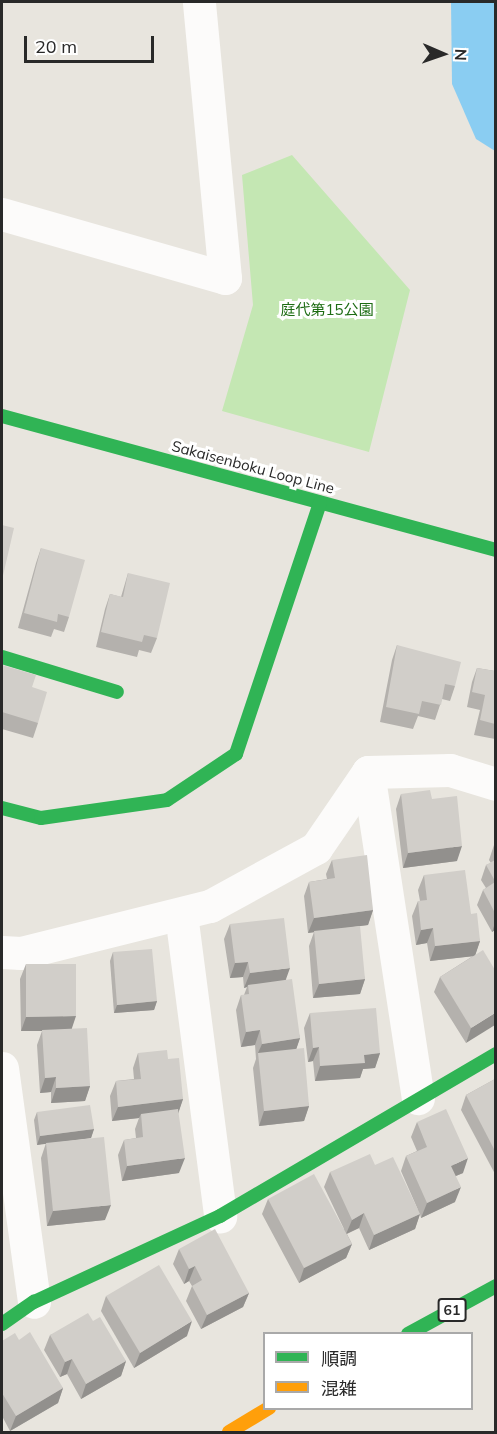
<!DOCTYPE html>
<meta charset="utf-8">
<style>
body{margin:0}
#map{position:relative;width:497px;height:1434px;overflow:hidden;background:#e8e5de;font-family:Mulish,"Noto Sans JP",sans-serif}
div>[style]{position:absolute}
.green>*{inset:0;background:#c4e7b3}
.water>*{inset:0;background:#8acdf2}
.street>*{height:33px;margin:-16.5px;padding:0 16.5px;transform-origin:16.5px;border-radius:16.5px;background:#fcfbfa}
.fast>*{height:14px;margin:-7px;padding:0 7px;transform-origin:7px;border-radius:7px;background:#30b455}
.slow>*{height:14px;margin:-7px;padding:0 7px;transform-origin:7px;border-radius:7px;background:#ff9f0a}
.wall>*{inset:0;background:#b4b1ad}
.shaded-wall>*{inset:0;background:#92908d}
.building>*{inset:0;background:#d1cec9}
span{translate:-50% -50%;white-space:nowrap;text-align:center;line-height:1.15;-webkit-text-stroke:6px #fff;paint-order:stroke}
.shield-label span{padding:2px 4px;background:#fff;border:2px solid;border-radius:4px;-webkit-text-stroke-width:0}
.shield-label{font-size:14px;color:#292929;font-weight:700}
.park-label{font-size:15px;color:#1d6c13}
.street-label{font-size:15px;color:#292929}
.frame{position:absolute;inset:0;border:3px solid #292929;pointer-events:none}
.legend{position:absolute;left:263px;top:1332px;width:210px;height:78px;box-sizing:border-box;background:#fff;border:2px solid #a9a9a9;margin:0;padding:8px 10px;list-style:none;font-size:18px;color:#292929}
.legend li{display:flex;align-items:center;gap:12px;height:30px}
.legend b{width:30px;border:2px solid #a9a9a9}
.north{position:absolute;left:413px;top:24px;width:60px;height:60px;-webkit-text-stroke:4px #fff;paint-order:stroke;rotate:92deg;font-size:16px;font-weight:700;line-height:24px;text-align:center;color:#292929}
.north::after{content:'';display:block;margin:auto;width:21px;height:27px;background:#292929;clip-path:polygon(50% 0,100% 100%,50% 72%,0 100%)}
.scale{position:absolute;left:24px;top:36px;width:130px;height:27px;box-sizing:border-box;border:3px solid #292929;border-top:0;padding-left:8px;font-size:18px;line-height:21px;white-space:nowrap;color:#292929;-webkit-text-stroke:4px #fff;paint-order:stroke}
</style>
<div id="map">
<div class="green">
<div style="clip-path:polygon(292px 155px,410px 290px,369px 452px,222px 411px,253px 305px,242px 175px)"></div>
</div>
<div class="water">
<div style="clip-path:polygon(451px 2px,495px 2px,495px 151px,476px 139px,452px 84px)"></div>
</div>
<div class="street">
<div style="left:2px;top:214px;width:232px;rotate:16deg"></div>
<div style="left:225px;top:278px;width:277px;rotate:-95.4deg"></div>
<div style="left:368px;top:772px;width:330px;rotate:81.3deg"></div>
<div style="left:181px;top:914px;width:305px;rotate:82.6deg"></div>
<div style="left:2px;top:952px;width:19px;rotate:3deg"></div>
<div style="left:21px;top:953px;width:195px;rotate:-14deg"></div>
<div style="left:210px;top:906px;width:121px;rotate:-28.7deg"></div>
<div style="left:316px;top:848px;width:92px;rotate:-55.6deg"></div>
<div style="left:368px;top:772px;width:82px;rotate:-1.4deg"></div>
<div style="left:450px;top:770px;width:48px;rotate:16.9deg"></div>
<div style="left:2px;top:1068px;width:236px;rotate:82.2deg"></div>
</div>
<div class="fast">
<div style="left:2px;top:416px;width:512px;rotate:15.18deg"></div>
<div style="left:2px;top:657px;width:120px;rotate:16.9deg"></div>
<div style="left:2px;top:808px;width:40px;rotate:14.4deg"></div>
<div style="left:41px;top:818px;width:127px;rotate:-8.1deg"></div>
<div style="left:167px;top:800px;width:83px;rotate:-33.7deg"></div>
<div style="left:236px;top:754px;width:265px;rotate:-71.5deg"></div>
<div style="left:2px;top:1324px;width:39px;rotate:-35deg"></div>
<div style="left:34px;top:1302px;width:205px;rotate:-24.8deg"></div>
<div style="left:220px;top:1216px;width:320px;rotate:-30.4deg"></div>
<div style="left:408px;top:1334px;width:100px;rotate:-28.6deg"></div>
</div>
<div class="slow">
<div style="left:229px;top:1432px;width:47px;rotate:-31deg"></div>
</div>
<div class="wall">
<div style="clip-path:polygon(41px 548px,69px 617px,64px 632px,54px 629px,51px 637px,18px 628px,36px 563px)"></div>
<div style="clip-path:polygon(128px 573px,157px 638px,151px 653px,139px 650px,137px 657px,96px 647px,105px 609px,110px 594px,121px 597px)"></div>
<div style="clip-path:polygon(397px 645px,455px 686px,450px 701px,442px 699px,435px 720px,418px 716px,413px 729px,380px 722px,392px 660px)"></div>
<div style="clip-path:polygon(2px 665px,32px 687px,38px 723px,33px 738px,2px 729px)"></div>
<div style="clip-path:polygon(477px 668px,495px 671px,495px 739px,474px 735px,480px 710px,467px 707px,472px 682px)"></div>
<div style="clip-path:polygon(401px 794px,432px 799px,457px 861px,403px 868px,396px 809px)"></div>
<div style="clip-path:polygon(495px 844px,495px 930px,492px 932px,477px 905px,483px 890px,486px 888px,481px 880px,486px 865px,491px 863px,489px 860px,494px 845px)"></div>
<div style="clip-path:polygon(332px 860px,373px 910px,368px 925px,350px 927px,365px 979px,360px 994px,313px 998px,309px 946px,314px 932px,308px 933px,304px 896px,309px 882px,327px 879px,326px 874px)"></div>
<div style="clip-path:polygon(424px 875px,471px 914px,480px 941px,475px 955px,495px 970px,466px 1043px,434px 992px,440px 977px,473px 956px,430px 961px,427px 943px,416px 945px,412px 916px,418px 901px,420px 901px,418px 890px)"></div>
<div style="clip-path:polygon(230px 924px,286px 979px,300px 1038px,296px 1049px,309px 1106px,304px 1121px,259px 1126px,253px 1068px,256px 1059px,255px 1045px,241px 1047px,236px 1010px,241px 995px,244px 995px,247px 987px,244px 988px,243px 977px,230px 978px,224px 939px)"></div>
<div style="clip-path:polygon(113px 952px,157px 1001px,154px 1010px,114px 1013px,110px 961px)"></div>
<div style="clip-path:polygon(26px 964px,72px 1029px,90px 1086px,85px 1101px,51px 1103px,51px 1092px,40px 1093px,37px 1045px,42px 1031px,21px 1031px,20px 979px)"></div>
<div style="clip-path:polygon(310px 1013px,380px 1053px,375px 1068px,363px 1069px,360px 1078px,315px 1081px,313px 1061px,308px 1062px,304px 1028px)"></div>
<div style="clip-path:polygon(138px 1053px,168px 1059px,183px 1099px,178px 1113px,179px 1173px,122px 1181px,118px 1155px,124px 1140px,136px 1138px,135px 1129px,139px 1118px,112px 1121px,110px 1096px,116px 1081px,134px 1079px,133px 1068px)"></div>
<div style="clip-path:polygon(495px 1079px,495px 1174px,461px 1110px,466px 1095px)"></div>
<div style="clip-path:polygon(37px 1112px,94px 1129px,91px 1138px,62px 1142px,105px 1220px,47px 1226px,41px 1158px,46px 1143px,37px 1145px,34px 1120px)"></div>
<div style="clip-path:polygon(417px 1122px,463px 1173px,456px 1176px,455px 1202px,421px 1218px,420px 1214px,415px 1229px,369px 1250px,359px 1228px,347px 1234px,352px 1244px,346px 1258px,299px 1283px,262px 1214px,268px 1199px,344px 1229px,324px 1187px,330px 1172px,375px 1165px,418px 1210px,401px 1171px,406px 1156px,417px 1151px,411px 1137px)"></div>
<div style="clip-path:polygon(179px 1249px,249px 1293px,243px 1307px,201px 1329px,186px 1301px,192px 1286px,189px 1281px,184px 1284px,173px 1264px)"></div>
<div style="clip-path:polygon(106px 1296px,187px 1336px,134px 1368px,101px 1311px)"></div>
<div style="clip-path:polygon(93px 1321px,126px 1361px,121px 1376px,81px 1399px,67px 1374px,60px 1377px,44px 1350px,50px 1335px)"></div>
<div style="clip-path:polygon(19px 1340px,63px 1388px,58px 1403px,10px 1431px,2px 1416px,2px 1341px)"></div>
</div>
<div class="shaded-wall">
<div style="clip-path:polygon(462px 846px,457px 861px,403px 868px,408px 853px)"></div>
<div style="clip-path:polygon(373px 910px,368px 925px,308px 933px,314px 918px)"></div>
<div style="clip-path:polygon(495px 923px,495px 930px,492px 932px)"></div>
<div style="clip-path:polygon(433px 928px,427px 943px,416px 945px,421px 930px)"></div>
<div style="clip-path:polygon(480px 941px,475px 956px,430px 961px,435px 946px)"></div>
<div style="clip-path:polygon(248px 962px,243px 977px,230px 978px,235px 963px)"></div>
<div style="clip-path:polygon(290px 968px,285px 982px,248px 985px,247px 987px,244px 988px,250px 973px)"></div>
<div style="clip-path:polygon(365px 979px,360px 994px,313px 998px,319px 984px)"></div>
<div style="clip-path:polygon(157px 1001px,154px 1010px,114px 1013px,117px 1005px)"></div>
<div style="clip-path:polygon(495px 1013px,495px 1025px,466px 1043px,471px 1028px)"></div>
<div style="clip-path:polygon(76px 1016px,71px 1031px,21px 1031px,26px 1017px)"></div>
<div style="clip-path:polygon(260px 1030px,255px 1045px,241px 1047px,246px 1032px)"></div>
<div style="clip-path:polygon(300px 1038px,295px 1053px,258px 1053px,262px 1044px)"></div>
<div style="clip-path:polygon(319px 1047px,313px 1061px,308px 1062px,313px 1048px)"></div>
<div style="clip-path:polygon(380px 1053px,375px 1068px,363px 1069px,360px 1078px,315px 1081px,320px 1066px,364px 1055px)"></div>
<div style="clip-path:polygon(56px 1077px,51px 1092px,40px 1093px,45px 1078px)"></div>
<div style="clip-path:polygon(90px 1086px,85px 1101px,51px 1103px,56px 1088px)"></div>
<div style="clip-path:polygon(183px 1099px,178px 1114px,141px 1114px,139px 1118px,112px 1121px,118px 1107px)"></div>
<div style="clip-path:polygon(309px 1106px,304px 1121px,259px 1126px,264px 1111px)"></div>
<div style="clip-path:polygon(94px 1129px,91px 1138px,37px 1145px,40px 1136px)"></div>
<div style="clip-path:polygon(185px 1158px,179px 1173px,122px 1181px,127px 1166px)"></div>
<div style="clip-path:polygon(468px 1158px,463px 1173px,446px 1180px,451px 1166px)"></div>
<div style="clip-path:polygon(461px 1187px,455px 1202px,421px 1218px,427px 1203px)"></div>
<div style="clip-path:polygon(111px 1205px,105px 1220px,47px 1226px,53px 1211px)"></div>
<div style="clip-path:polygon(364px 1213px,359px 1228px,346px 1234px,352px 1220px)"></div>
<div style="clip-path:polygon(420px 1214px,415px 1229px,369px 1250px,374px 1235px)"></div>
<div style="clip-path:polygon(352px 1244px,346px 1258px,299px 1283px,304px 1268px)"></div>
<div style="clip-path:polygon(195px 1266px,189px 1281px,184px 1284px,189px 1269px)"></div>
<div style="clip-path:polygon(249px 1293px,243px 1307px,201px 1329px,207px 1315px)"></div>
<div style="clip-path:polygon(192px 1321px,187px 1336px,134px 1368px,140px 1353px)"></div>
<div style="clip-path:polygon(72px 1359px,67px 1374px,60px 1377px,65px 1362px)"></div>
<div style="clip-path:polygon(126px 1361px,121px 1376px,81px 1399px,86px 1384px)"></div>
<div style="clip-path:polygon(63px 1388px,58px 1403px,10px 1431px,16px 1416px)"></div>
</div>
<div class="building">
<div style="clip-path:polygon(2px 525px,14px 528px,2px 580px)"></div>
<div style="clip-path:polygon(41px 548px,85px 560px,69px 617px,58px 614px,57px 622px,24px 613px)"></div>
<div style="clip-path:polygon(128px 573px,170px 583px,157px 638px,144px 635px,142px 642px,101px 632px,110px 594px,123px 597px)"></div>
<div style="clip-path:polygon(397px 645px,461px 662px,455px 686px,445px 684px,441px 705px,422px 701px,419px 714px,386px 707px)"></div>
<div style="clip-path:polygon(2px 665px,36px 675px,32px 687px,47px 692px,38px 723px,2px 712px)"></div>
<div style="clip-path:polygon(477px 668px,495px 671px,495px 724px,480px 720px,485px 695px,472px 692px)"></div>
<div style="clip-path:polygon(430px 790px,432px 799px,457px 796px,462px 846px,408px 853px,401px 794px)"></div>
<div style="clip-path:polygon(367px 855px,373px 910px,314px 918px,309px 882px,335px 878px,332px 860px)"></div>
<div style="clip-path:polygon(495px 860px,495px 881px,486px 865px)"></div>
<div style="clip-path:polygon(465px 870px,471px 914px,477px 913px,480px 941px,435px 946px,433px 928px,421px 930px,418px 901px,427px 900px,424px 875px)"></div>
<div style="clip-path:polygon(495px 882px,495px 913px,483px 890px)"></div>
<div style="clip-path:polygon(284px 918px,290px 968px,250px 973px,248px 962px,235px 963px,230px 924px)"></div>
<div style="clip-path:polygon(360px 926px,365px 979px,319px 984px,314px 931px)"></div>
<div style="clip-path:polygon(152px 949px,157px 1001px,117px 1005px,113px 952px)"></div>
<div style="clip-path:polygon(483px 950px,495px 970px,495px 1013px,471px 1028px,440px 977px)"></div>
<div style="clip-path:polygon(26px 964px,76px 964px,76px 1016px,26px 1017px)"></div>
<div style="clip-path:polygon(292px 979px,300px 1038px,262px 1044px,260px 1030px,246px 1032px,241px 995px,249px 994px,248px 985px)"></div>
<div style="clip-path:polygon(376px 1008px,380px 1053px,364px 1055px,365px 1063px,320px 1066px,319px 1047px,313px 1048px,310px 1013px)"></div>
<div style="clip-path:polygon(87px 1028px,90px 1086px,56px 1088px,56px 1077px,45px 1078px,42px 1030px)"></div>
<div style="clip-path:polygon(304px 1048px,309px 1106px,264px 1111px,258px 1053px)"></div>
<div style="clip-path:polygon(167px 1050px,168px 1059px,179px 1058px,183px 1099px,118px 1107px,116px 1081px,141px 1079px,138px 1053px)"></div>
<div style="clip-path:polygon(495px 1079px,495px 1151px,466px 1095px)"></div>
<div style="clip-path:polygon(90px 1105px,94px 1129px,40px 1136px,37px 1112px)"></div>
<div style="clip-path:polygon(178px 1109px,185px 1158px,127px 1166px,124px 1140px,143px 1137px,141px 1114px)"></div>
<div style="clip-path:polygon(446px 1109px,468px 1158px,451px 1166px,461px 1187px,427px 1203px,406px 1156px,427px 1147px,417px 1122px)"></div>
<div style="clip-path:polygon(104px 1137px,111px 1205px,53px 1211px,46px 1143px)"></div>
<div style="clip-path:polygon(370px 1154px,375px 1165px,393px 1157px,420px 1214px,374px 1235px,364px 1213px,352px 1220px,330px 1172px)"></div>
<div style="clip-path:polygon(314px 1174px,352px 1244px,304px 1268px,268px 1199px)"></div>
<div style="clip-path:polygon(215px 1229px,249px 1293px,207px 1315px,192px 1286px,202px 1280px,195px 1266px,189px 1269px,179px 1249px)"></div>
<div style="clip-path:polygon(159px 1265px,192px 1321px,140px 1353px,106px 1296px)"></div>
<div style="clip-path:polygon(88px 1313px,93px 1321px,100px 1317px,126px 1361px,86px 1384px,72px 1359px,65px 1362px,50px 1335px)"></div>
<div style="clip-path:polygon(30px 1332px,63px 1388px,16px 1416px,2px 1393px,2px 1341px,15px 1333px,19px 1340px)"></div>
</div>
<div class="shield-label">
<span style="left:452px;top:1310px">61</span>
</div>
<div class="park-label">
<span style="left:327px;top:310px">庭代第15公園</span>
</div>
<div class="street-label">
<span style="left:253px;top:467px;rotate:15deg">Sakaisenboku Loop Line</span>
</div>
<div class="frame"></div>
<ul class="legend">
<li><b style="height:8px;background:#30b455"></b>順調</li>
<li><b style="height:8px;background:#ff9f0a"></b>混雑</li>
</ul>
<div class="north">N</div>
<div class="scale">20 m</div>
</div>
